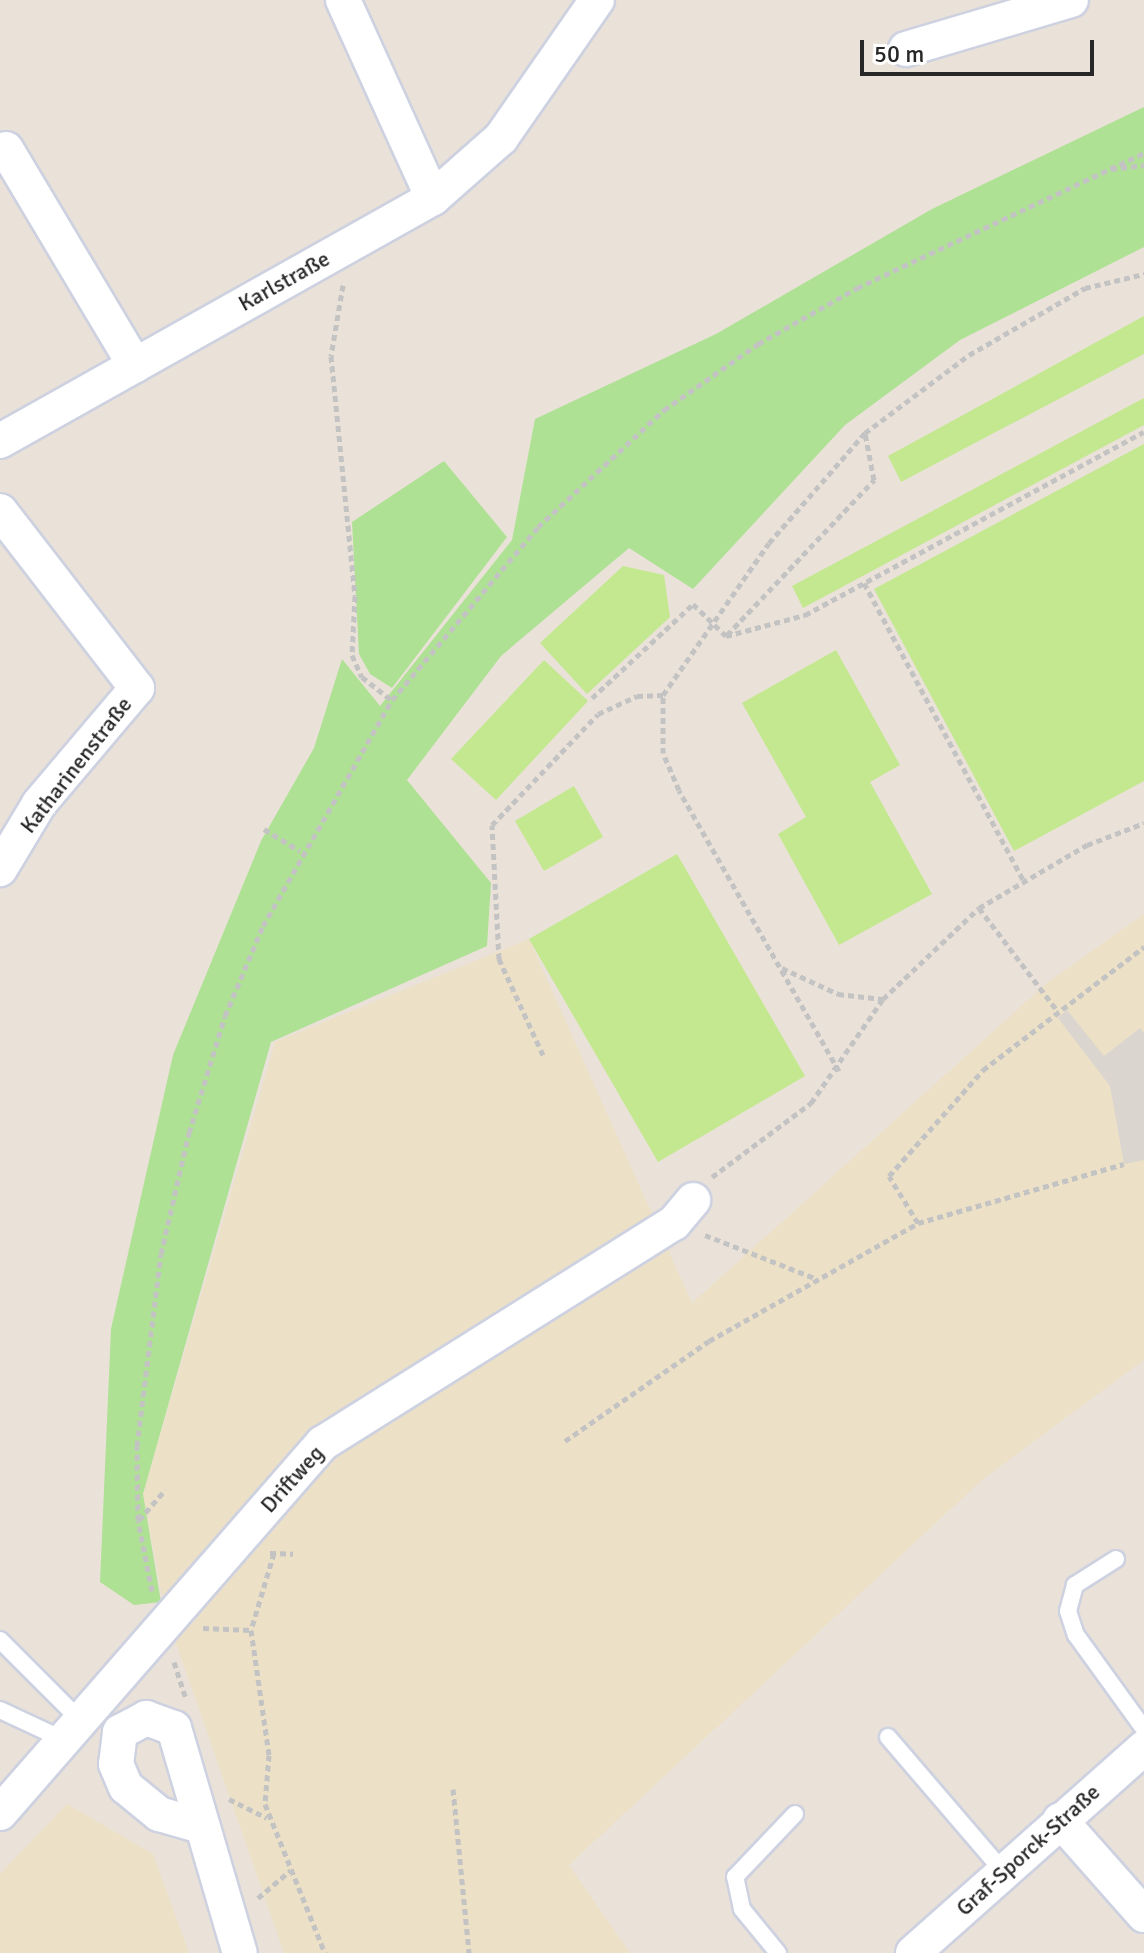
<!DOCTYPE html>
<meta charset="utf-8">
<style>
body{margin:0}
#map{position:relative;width:1144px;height:1953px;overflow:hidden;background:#eae2d8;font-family:Signika,sans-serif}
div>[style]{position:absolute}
.education>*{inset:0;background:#ece0c7}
.green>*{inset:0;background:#aee194}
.pitch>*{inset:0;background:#c3e88f}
.plaza>*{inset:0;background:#dad5ce}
.path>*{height:5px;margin-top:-2.5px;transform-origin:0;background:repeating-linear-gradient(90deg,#c3c3c3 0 6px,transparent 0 10px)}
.roads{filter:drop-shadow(2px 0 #cdd1e0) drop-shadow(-2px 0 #cdd1e0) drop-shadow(0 2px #cdd1e0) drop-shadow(0 -2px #cdd1e0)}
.lane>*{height:16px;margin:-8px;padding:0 8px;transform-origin:8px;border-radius:8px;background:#fff}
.street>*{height:34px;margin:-17px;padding:0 17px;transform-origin:17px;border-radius:17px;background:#fff}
span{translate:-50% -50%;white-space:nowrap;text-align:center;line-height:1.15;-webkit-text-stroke:7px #fff;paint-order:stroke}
.street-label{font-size:22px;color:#272727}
.scale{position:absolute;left:860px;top:40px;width:234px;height:36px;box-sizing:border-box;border:4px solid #272727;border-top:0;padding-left:10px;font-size:24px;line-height:28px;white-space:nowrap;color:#272727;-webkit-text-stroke:6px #fff;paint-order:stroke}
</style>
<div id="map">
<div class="education">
<div style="clip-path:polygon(1144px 914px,1144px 1360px,982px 1480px,569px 1865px,630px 1953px,284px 1953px,165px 1612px,143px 1494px,275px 1042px,529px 939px,692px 1303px,1048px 982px)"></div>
<div style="clip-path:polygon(67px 1804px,153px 1854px,189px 1953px,0 1953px,0 1874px)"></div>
</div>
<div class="green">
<div style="clip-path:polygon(1144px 107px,1144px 247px,960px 340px,845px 425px,693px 589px,629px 548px,501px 656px,407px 780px,491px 883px,487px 946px,271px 1042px,143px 1494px,161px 1602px,134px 1605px,100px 1582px,111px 1329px,173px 1055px,261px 841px,314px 748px,342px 659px,380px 706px,512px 540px,535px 419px,716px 334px,932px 209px)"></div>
<div style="clip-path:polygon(444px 461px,507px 537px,392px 688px,370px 674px,359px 654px,352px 522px)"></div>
</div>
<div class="pitch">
<div style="clip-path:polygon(1144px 316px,1144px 354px,901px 482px,888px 456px)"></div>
<div style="clip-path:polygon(1144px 398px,1144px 425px,803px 608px,792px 586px)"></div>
<div style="clip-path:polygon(1144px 444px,1144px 781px,1014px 851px,874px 589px)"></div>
<div style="clip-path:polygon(623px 566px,664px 575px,670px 617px,587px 694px,540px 643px)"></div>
<div style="clip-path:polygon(836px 650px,900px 765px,870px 782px,932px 894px,839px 945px,778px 834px,806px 817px,742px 703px)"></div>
<div style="clip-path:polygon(544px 660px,588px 701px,496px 800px,451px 759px)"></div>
<div style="clip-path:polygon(574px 786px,603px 837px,544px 871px,515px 821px)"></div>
<div style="clip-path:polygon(677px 854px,805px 1076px,658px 1162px,529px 939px)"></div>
</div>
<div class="plaza">
<div style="clip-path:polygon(1067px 1010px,1104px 1056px,1140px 1028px,1144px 1033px,1144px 1160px,1124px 1164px,1110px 1086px,1058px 1018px)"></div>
</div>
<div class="path">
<div style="left:1111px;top:169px;width:33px;rotate:-7deg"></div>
<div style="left:343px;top:285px;width:72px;rotate:99.6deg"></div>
<div style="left:331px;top:356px;width:241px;rotate:84.3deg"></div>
<div style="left:355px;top:596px;width:59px;rotate:92.9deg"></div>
<div style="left:352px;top:655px;width:24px;rotate:66deg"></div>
<div style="left:362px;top:677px;width:37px;rotate:38deg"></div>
<div style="left:864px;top:583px;width:339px;rotate:61.8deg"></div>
<div style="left:727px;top:635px;width:214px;rotate:-46.5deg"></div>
<div style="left:874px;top:480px;width:48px;rotate:-100.8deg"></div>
<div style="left:726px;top:636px;width:82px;rotate:-14.9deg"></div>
<div style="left:805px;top:615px;width:385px;rotate:-28.4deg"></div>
<div style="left:592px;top:698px;width:138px;rotate:-42.9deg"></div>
<div style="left:693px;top:604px;width:46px;rotate:44.1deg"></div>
<div style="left:264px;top:829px;width:42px;rotate:31.4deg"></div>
<div style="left:979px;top:908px;width:127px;rotate:52.7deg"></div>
<div style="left:782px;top:968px;width:62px;rotate:24.9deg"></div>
<div style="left:838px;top:994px;width:45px;rotate:6.3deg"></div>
<div style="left:543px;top:1055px;width:106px;rotate:-114.6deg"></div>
<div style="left:499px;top:959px;width:134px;rotate:-93deg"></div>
<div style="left:492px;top:825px;width:153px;rotate:-46.3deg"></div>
<div style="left:598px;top:714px;width:43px;rotate:-24.8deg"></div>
<div style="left:637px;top:696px;width:26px;rotate:-2deg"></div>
<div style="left:839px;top:1071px;width:323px;rotate:-119.7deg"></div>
<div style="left:679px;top:790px;width:40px;rotate:-113.4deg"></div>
<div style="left:663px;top:753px;width:58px;rotate:-90deg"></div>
<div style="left:663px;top:695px;width:185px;rotate:-55.1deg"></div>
<div style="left:769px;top:543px;width:146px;rotate:-48.9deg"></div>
<div style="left:865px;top:433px;width:130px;rotate:-36.9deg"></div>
<div style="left:969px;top:355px;width:134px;rotate:-30deg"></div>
<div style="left:1085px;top:288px;width:61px;rotate:-13.3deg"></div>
<div style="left:712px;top:1177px;width:124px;rotate:-36.8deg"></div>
<div style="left:811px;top:1103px;width:126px;rotate:-55.3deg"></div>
<div style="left:883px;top:999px;width:132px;rotate:-43.5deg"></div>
<div style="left:979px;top:908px;width:125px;rotate:-30.3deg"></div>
<div style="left:1087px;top:845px;width:61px;rotate:-21.1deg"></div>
<div style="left:918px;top:1223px;width:55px;rotate:-121.7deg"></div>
<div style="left:889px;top:1176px;width:142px;rotate:-48.4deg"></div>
<div style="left:983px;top:1070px;width:203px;rotate:-37.4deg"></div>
<div style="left:705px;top:1235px;width:118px;rotate:21.4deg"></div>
<div style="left:565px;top:1441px;width:175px;rotate:-34.8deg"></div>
<div style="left:709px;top:1341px;width:240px;rotate:-29.4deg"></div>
<div style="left:918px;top:1223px;width:214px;rotate:-16deg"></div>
<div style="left:139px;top:1520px;width:40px;rotate:-49deg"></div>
<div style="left:270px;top:1553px;width:23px;rotate:2deg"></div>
<div style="left:274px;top:1553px;width:80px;rotate:106.6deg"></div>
<div style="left:251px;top:1630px;width:126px;rotate:81.8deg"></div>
<div style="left:269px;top:1755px;width:49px;rotate:94.7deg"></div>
<div style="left:265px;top:1804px;width:161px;rotate:68.1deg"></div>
<div style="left:152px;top:1591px;width:72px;rotate:-101.2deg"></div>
<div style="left:138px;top:1520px;width:74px;rotate:-90.8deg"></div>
<div style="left:137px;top:1446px;width:193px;rotate:-82.9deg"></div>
<div style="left:161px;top:1254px;width:124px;rotate:-77deg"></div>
<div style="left:189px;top:1133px;width:122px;rotate:-72.9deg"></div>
<div style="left:225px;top:1016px;width:98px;rotate:-67.1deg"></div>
<div style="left:263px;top:926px;width:260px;rotate:-60.3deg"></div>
<div style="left:392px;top:700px;width:226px;rotate:-49.8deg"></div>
<div style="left:538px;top:527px;width:172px;rotate:-42.9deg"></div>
<div style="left:664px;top:410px;width:115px;rotate:-35.1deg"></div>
<div style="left:758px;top:344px;width:114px;rotate:-29.5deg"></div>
<div style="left:857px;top:288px;width:317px;rotate:-25.2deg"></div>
<div style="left:203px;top:1628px;width:48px;rotate:2.4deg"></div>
<div style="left:174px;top:1662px;width:38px;rotate:72deg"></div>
<div style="left:453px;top:1789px;width:165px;rotate:84.4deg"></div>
<div style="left:229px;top:1799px;width:42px;rotate:26.6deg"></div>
<div style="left:258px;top:1898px;width:43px;rotate:-40.3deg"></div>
</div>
<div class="roads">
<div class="lane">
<div style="left:1116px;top:1559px;width:49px;rotate:147.6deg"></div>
<div style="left:1075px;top:1585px;width:27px;rotate:105deg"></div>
<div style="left:1068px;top:1611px;width:25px;rotate:72deg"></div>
<div style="left:1076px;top:1635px;width:116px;rotate:54.1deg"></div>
<div style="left:0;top:1640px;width:115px;rotate:45deg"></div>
<div style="left:0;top:1710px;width:71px;rotate:25.1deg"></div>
<div style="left:888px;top:1737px;width:177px;rotate:49.4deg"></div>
<div style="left:778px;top:1953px;width:57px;rotate:-129.3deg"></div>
<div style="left:742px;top:1909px;width:33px;rotate:-102deg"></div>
<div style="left:735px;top:1877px;width:87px;rotate:-46.4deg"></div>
</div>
<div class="street">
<div style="left:343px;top:0;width:217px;rotate:65.6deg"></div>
<div style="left:906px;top:49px;width:172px;rotate:-16.5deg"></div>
<div style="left:6px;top:149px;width:252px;rotate:59.2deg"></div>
<div style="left:0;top:441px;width:497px;rotate:-29.3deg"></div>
<div style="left:433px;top:198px;width:91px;rotate:-41.4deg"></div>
<div style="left:501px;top:138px;width:168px;rotate:-55.2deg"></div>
<div style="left:0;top:511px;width:224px;rotate:52.3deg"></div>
<div style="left:137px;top:688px;width:152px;rotate:130.2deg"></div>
<div style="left:39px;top:804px;width:76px;rotate:121deg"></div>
<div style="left:120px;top:1732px;width:30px;rotate:-28deg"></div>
<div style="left:146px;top:1718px;width:30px;rotate:20deg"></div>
<div style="left:174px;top:1728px;width:234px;rotate:73.7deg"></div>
<div style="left:120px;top:1732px;width:32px;rotate:97deg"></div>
<div style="left:116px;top:1764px;width:25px;rotate:67deg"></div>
<div style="left:126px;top:1787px;width:43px;rotate:39.3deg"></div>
<div style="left:159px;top:1814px;width:40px;rotate:16deg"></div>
<div style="left:0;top:1813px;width:491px;rotate:-48.9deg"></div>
<div style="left:323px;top:1443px;width:414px;rotate:-32.1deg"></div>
<div style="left:674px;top:1223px;width:30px;rotate:-50deg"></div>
<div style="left:1060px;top:1820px;width:127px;rotate:48.5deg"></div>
<div style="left:913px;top:1953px;width:309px;rotate:-41.6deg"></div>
</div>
</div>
<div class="street-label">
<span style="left:284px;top:281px;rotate:-29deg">Karlstraße</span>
<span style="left:76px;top:765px;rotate:-52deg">Katharinenstraße</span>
<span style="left:292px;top:1479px;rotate:-48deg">Driftweg</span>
<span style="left:1028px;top:1850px;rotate:-42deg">Graf-Sporck-Straße</span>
</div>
<div class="scale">50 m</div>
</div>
